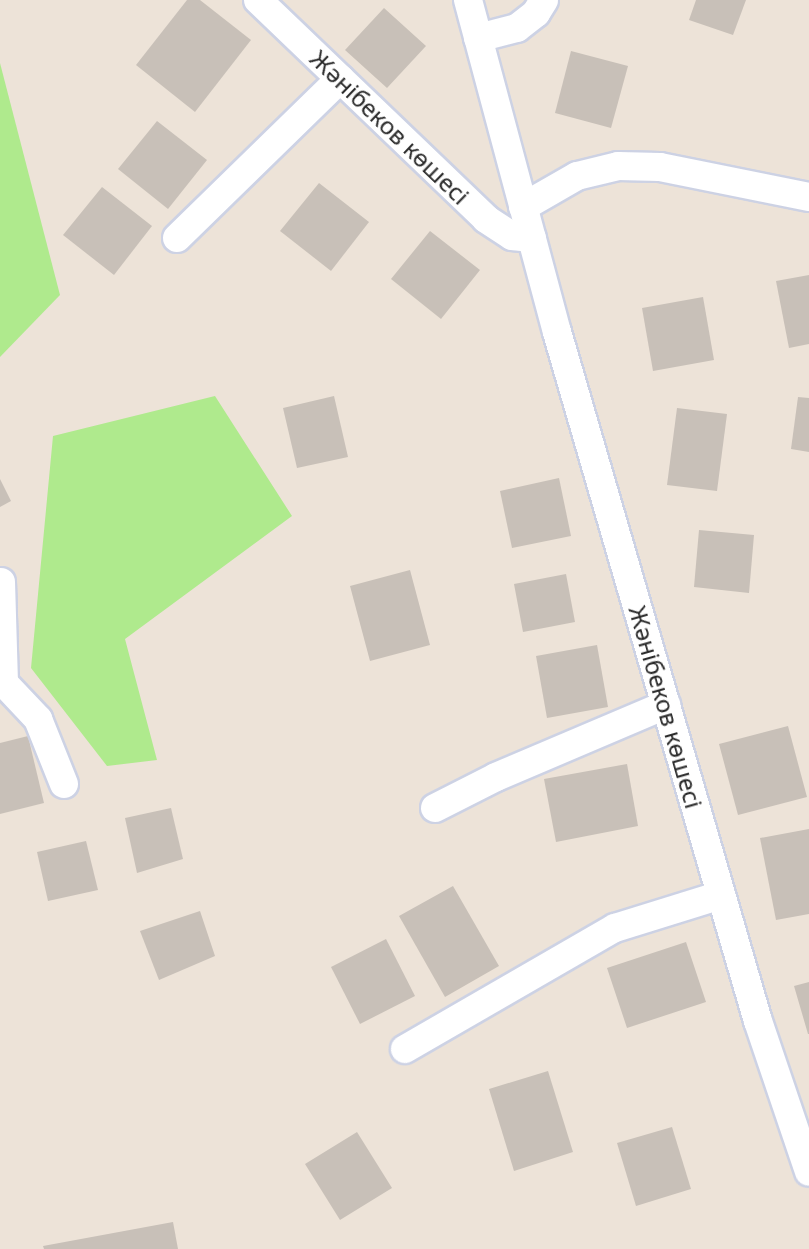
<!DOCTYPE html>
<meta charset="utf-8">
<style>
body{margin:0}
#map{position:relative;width:809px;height:1249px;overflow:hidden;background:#ede3d8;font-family:"Noto Sans",sans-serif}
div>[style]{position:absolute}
.green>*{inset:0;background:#afea8d}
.building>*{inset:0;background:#c8c0b8}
.roads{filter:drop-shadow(2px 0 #cdd2e4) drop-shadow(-2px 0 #cdd2e4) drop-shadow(0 2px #cdd2e4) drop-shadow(0 -2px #cdd2e4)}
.minor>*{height:28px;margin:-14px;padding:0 14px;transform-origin:14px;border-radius:14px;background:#fff}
span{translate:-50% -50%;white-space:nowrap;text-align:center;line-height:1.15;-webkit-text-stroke:5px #fff;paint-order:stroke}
.street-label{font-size:24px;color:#282828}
</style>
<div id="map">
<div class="green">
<div style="clip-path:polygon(0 63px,60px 295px,0 357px)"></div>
<div style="clip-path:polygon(215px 396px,292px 516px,125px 639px,157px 760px,107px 766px,31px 668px,53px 436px)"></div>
</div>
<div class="building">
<div style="clip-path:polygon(187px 0,200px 0,251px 40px,195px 112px,136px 65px)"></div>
<div style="clip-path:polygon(696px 0,746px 0,733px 35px,689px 20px)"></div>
<div style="clip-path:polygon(384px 8px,426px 46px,387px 88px,345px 50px)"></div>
<div style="clip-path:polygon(571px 51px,628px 66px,611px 128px,555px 113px)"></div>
<div style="clip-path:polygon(157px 121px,207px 160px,168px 209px,118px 169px)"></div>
<div style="clip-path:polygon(319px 183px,369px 222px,331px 271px,280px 231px)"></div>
<div style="clip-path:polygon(102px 187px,152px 226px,114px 275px,63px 235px)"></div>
<div style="clip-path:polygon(430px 231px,480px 270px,441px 319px,391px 279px)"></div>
<div style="clip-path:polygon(809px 275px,809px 344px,789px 348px,776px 281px)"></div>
<div style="clip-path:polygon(703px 297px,714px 360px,653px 371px,642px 308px)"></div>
<div style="clip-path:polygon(334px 396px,348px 457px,297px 468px,283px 408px)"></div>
<div style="clip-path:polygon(798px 397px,809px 398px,809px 452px,791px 449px)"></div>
<div style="clip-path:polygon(677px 408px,727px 414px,717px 491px,667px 485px)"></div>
<div style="clip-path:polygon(559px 478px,571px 536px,512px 548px,500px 491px)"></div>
<div style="clip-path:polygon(0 479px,11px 501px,0 507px)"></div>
<div style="clip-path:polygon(699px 530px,754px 535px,749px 593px,694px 587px)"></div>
<div style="clip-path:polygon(410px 570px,430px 645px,370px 661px,350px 586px)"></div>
<div style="clip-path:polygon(566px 574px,575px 622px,523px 632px,514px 584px)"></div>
<div style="clip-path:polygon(597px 645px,608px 707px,547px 718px,536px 656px)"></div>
<div style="clip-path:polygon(788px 726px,807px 797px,738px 815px,719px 744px)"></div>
<div style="clip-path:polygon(28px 736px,44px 803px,0 814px,0 743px)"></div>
<div style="clip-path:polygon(627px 764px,638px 826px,556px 842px,544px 779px)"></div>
<div style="clip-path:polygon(171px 808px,183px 859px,137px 873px,125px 818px)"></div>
<div style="clip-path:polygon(809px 829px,809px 914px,776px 920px,760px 838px)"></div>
<div style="clip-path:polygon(86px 841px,98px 890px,48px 901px,37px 852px)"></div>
<div style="clip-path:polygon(453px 886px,499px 966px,445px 997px,399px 916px)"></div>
<div style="clip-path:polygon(200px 911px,215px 956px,159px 980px,140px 931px)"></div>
<div style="clip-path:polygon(386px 939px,415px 996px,360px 1024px,331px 967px)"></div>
<div style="clip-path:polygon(686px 942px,706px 1002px,627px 1028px,607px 968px)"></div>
<div style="clip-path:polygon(809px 982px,809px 1034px,808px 1034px,794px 986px)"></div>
<div style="clip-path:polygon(548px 1071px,573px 1152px,514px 1171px,489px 1089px)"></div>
<div style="clip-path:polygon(672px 1127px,691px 1189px,636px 1206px,617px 1143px)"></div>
<div style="clip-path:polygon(357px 1132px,392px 1188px,340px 1220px,305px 1164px)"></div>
<div style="clip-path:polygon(173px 1222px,178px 1249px,44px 1249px,43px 1246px)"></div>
</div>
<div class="roads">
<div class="minor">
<div style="left:258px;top:0;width:316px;rotate:43.8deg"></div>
<div style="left:486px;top:219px;width:31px;rotate:33deg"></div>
<div style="left:512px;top:236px;width:20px;rotate:6deg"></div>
<div style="left:468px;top:0;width:344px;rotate:75deg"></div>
<div style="left:557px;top:332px;width:718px;rotate:73.74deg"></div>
<div style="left:758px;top:1021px;width:159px;rotate:71.3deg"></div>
<div style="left:478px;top:38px;width:40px;rotate:-14.4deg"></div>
<div style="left:517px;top:28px;width:24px;rotate:-38deg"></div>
<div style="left:536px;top:13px;width:15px;rotate:-58deg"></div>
<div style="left:523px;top:207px;width:62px;rotate:-29.9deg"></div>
<div style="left:577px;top:176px;width:42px;rotate:-13.7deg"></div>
<div style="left:618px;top:166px;width:42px;rotate:1.4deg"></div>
<div style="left:660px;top:167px;width:152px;rotate:11.4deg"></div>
<div style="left:177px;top:238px;width:228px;rotate:-44.3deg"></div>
<div style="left:4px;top:683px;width:50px;rotate:46.6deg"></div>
<div style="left:38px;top:719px;width:70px;rotate:68.2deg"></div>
<div style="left:0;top:684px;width:4px;rotate:-14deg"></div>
<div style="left:4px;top:683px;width:101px;rotate:-91.7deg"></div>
<div style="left:435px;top:808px;width:68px;rotate:-26.9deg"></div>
<div style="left:496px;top:777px;width:185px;rotate:-23deg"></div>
<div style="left:405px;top:1049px;width:242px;rotate:-30deg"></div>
<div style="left:615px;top:928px;width:111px;rotate:-17.3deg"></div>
</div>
</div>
<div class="street-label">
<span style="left:390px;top:127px;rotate:44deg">Жәнібеков көшесі</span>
<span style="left:666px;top:707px;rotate:74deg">Жәнібеков көшесі</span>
</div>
</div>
